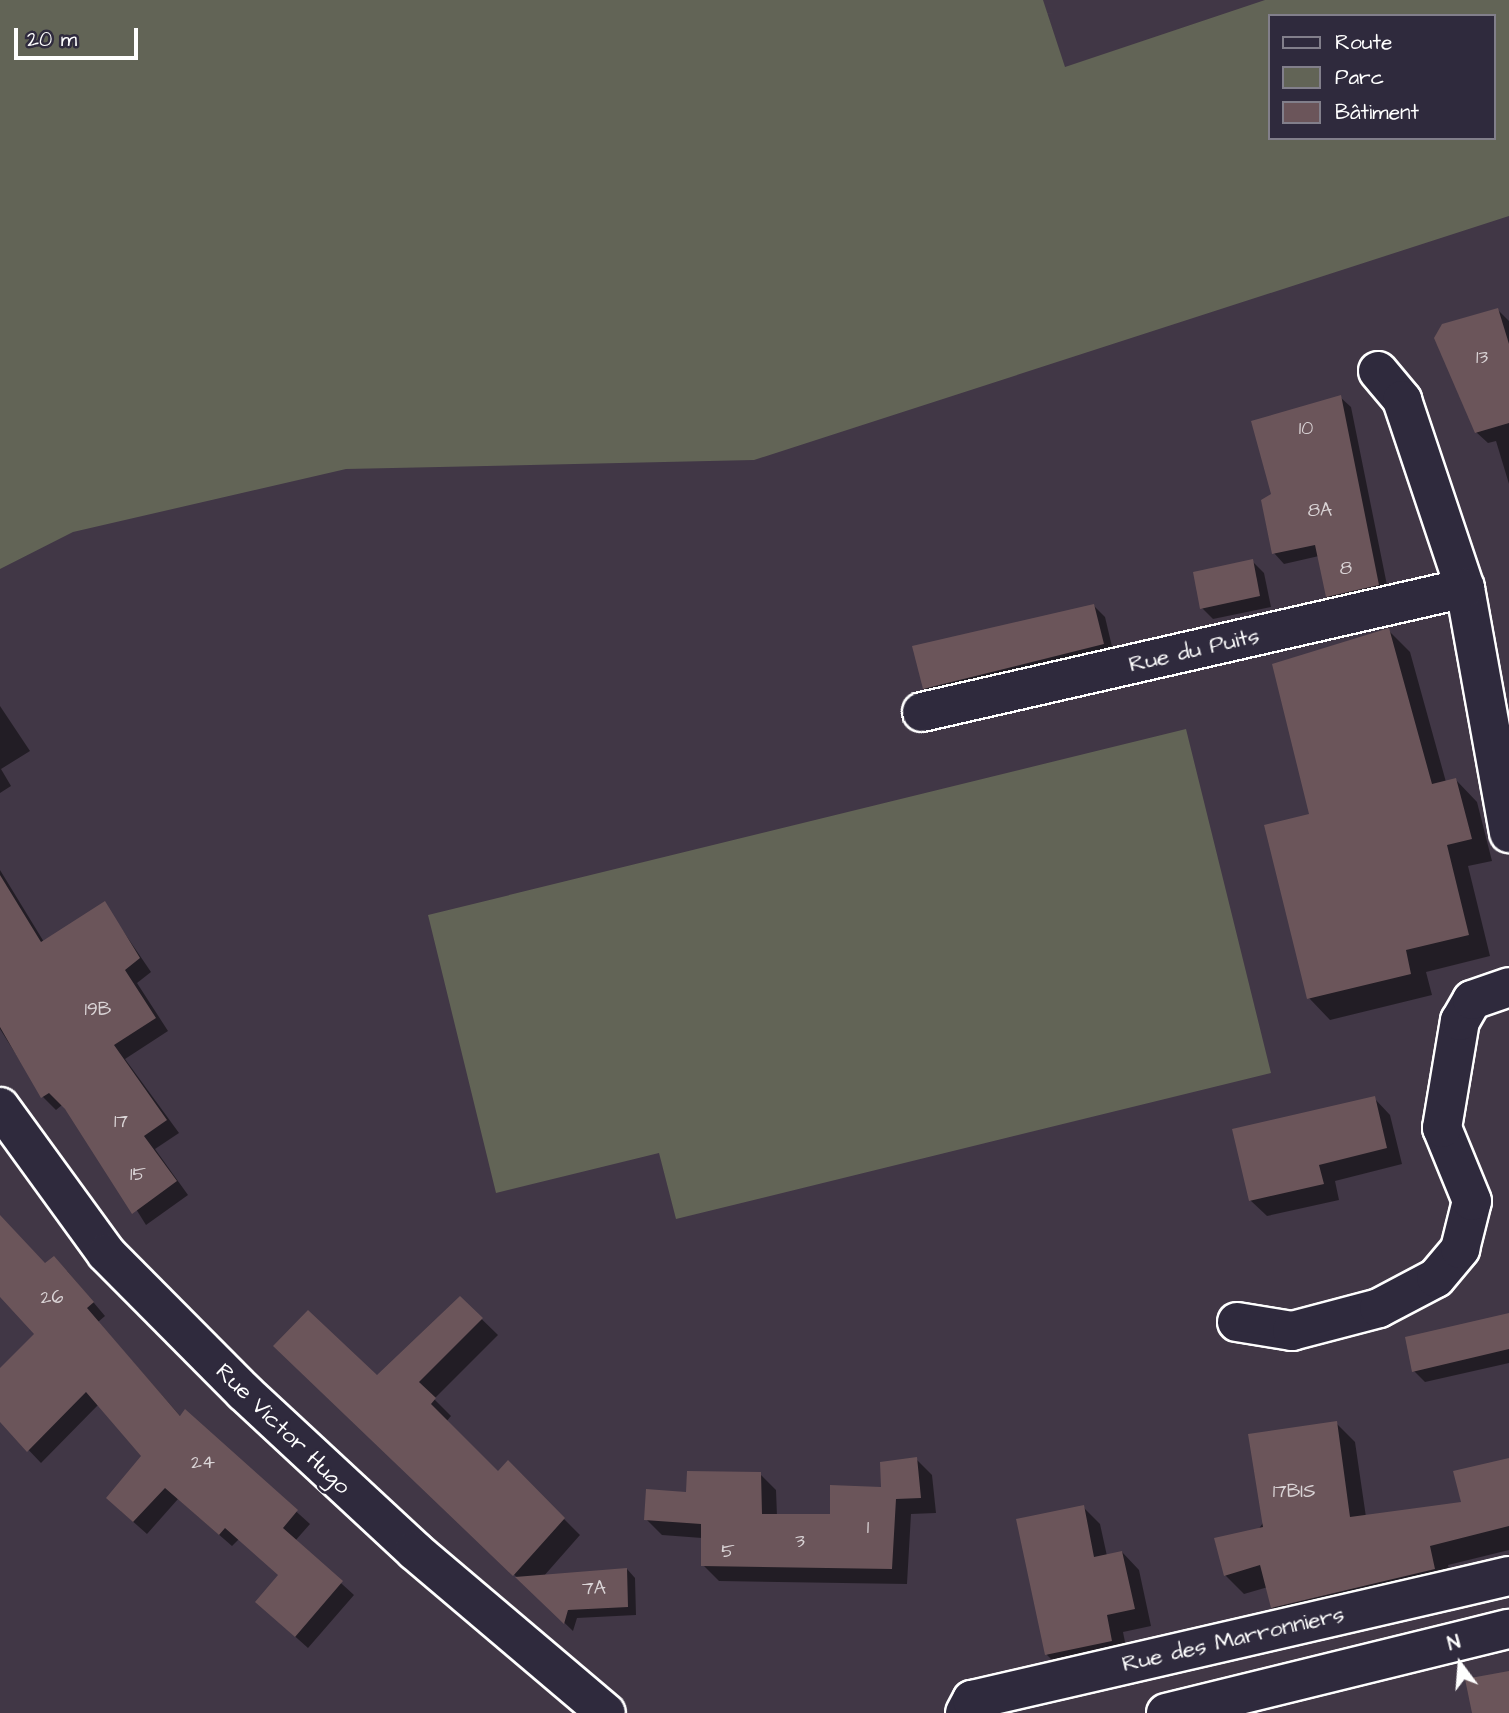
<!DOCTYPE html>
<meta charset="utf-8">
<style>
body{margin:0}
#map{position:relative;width:1509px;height:1713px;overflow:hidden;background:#413746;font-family:"Architects Daughter",sans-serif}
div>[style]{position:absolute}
.green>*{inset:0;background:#626456}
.shadow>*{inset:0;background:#0007}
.building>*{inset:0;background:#6b555a}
.roads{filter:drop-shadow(2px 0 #fff) drop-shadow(-2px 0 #fff) drop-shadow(0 2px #fff) drop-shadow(0 -2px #fff)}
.street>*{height:38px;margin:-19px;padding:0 19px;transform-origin:19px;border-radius:19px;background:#2f2a3d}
.secondary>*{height:38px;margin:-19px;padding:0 19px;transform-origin:19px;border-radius:19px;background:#2f2a3d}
span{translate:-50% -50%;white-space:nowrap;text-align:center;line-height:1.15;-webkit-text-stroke:5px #2f2a3d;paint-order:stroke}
.number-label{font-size:19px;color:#dad4d6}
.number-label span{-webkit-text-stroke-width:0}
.street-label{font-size:23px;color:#fff}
.legend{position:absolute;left:1268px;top:14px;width:228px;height:126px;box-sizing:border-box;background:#2f2a3d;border:2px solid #827f8b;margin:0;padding:9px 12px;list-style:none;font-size:21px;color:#fff}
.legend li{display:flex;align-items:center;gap:14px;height:35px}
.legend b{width:35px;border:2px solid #827f8b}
.north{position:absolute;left:1425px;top:1629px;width:70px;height:70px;-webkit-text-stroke:5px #2f2a3d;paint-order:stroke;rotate:344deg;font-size:19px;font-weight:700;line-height:28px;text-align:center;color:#fff}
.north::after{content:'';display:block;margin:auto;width:24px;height:32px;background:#fff;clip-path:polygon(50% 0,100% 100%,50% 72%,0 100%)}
.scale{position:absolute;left:14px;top:28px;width:124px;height:32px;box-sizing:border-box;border:4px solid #fff;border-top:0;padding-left:9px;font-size:21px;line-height:24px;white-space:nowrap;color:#fff;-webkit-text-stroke:5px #2f2a3d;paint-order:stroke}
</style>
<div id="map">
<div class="green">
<div style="clip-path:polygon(evenodd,0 0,1043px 0,1065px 67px,1265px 0,1509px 0,1509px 216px,754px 460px,346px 469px,73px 532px,0 569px,0 0,1269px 16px,1493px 16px,1493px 138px,1269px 138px,1269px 16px)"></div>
<div style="clip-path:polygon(1186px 729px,1271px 1073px,676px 1219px,659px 1153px,496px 1193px,428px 915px)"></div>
</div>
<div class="shadow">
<div style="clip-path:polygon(1498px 310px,1509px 321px,1509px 484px,1496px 441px,1488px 443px,1476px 432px)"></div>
<div style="clip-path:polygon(1340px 397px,1351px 407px,1389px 595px,1338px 607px,1328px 596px,1319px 556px,1284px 564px,1274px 553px)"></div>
<div style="clip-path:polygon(1252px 561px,1264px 573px,1271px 607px,1213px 619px,1202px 608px)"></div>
<div style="clip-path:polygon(1094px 606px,1105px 617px,1114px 655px,936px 700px,924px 688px)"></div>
<div style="clip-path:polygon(1388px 630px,1410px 652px,1446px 782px,1456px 780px,1477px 802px,1492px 861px,1468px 866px,1490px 956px,1426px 972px,1432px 995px,1330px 1020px,1309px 998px,1311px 815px)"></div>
<div style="clip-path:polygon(0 706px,30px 751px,1px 769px,11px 786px,0 793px)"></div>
<div style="clip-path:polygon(0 870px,44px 942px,104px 903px,151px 972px,137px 983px,168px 1031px,125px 1059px,179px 1133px,155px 1149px,188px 1195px,146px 1225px,91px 1137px,62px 1105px,56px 1110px,43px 1097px,0 1029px)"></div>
<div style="clip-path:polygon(1374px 1098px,1390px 1115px,1402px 1164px,1335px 1181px,1339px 1200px,1267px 1216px,1250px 1200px)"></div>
<div style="clip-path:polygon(0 1224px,45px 1265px,67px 1271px,105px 1316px,98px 1322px,181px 1417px,186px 1412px,310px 1524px,295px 1541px,354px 1595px,308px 1648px,270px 1614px,280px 1575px,239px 1539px,232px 1546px,178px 1499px,147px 1534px,121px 1511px,144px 1456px,99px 1404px,41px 1463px,0 1420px,0 1370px,37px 1334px,0 1294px)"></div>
<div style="clip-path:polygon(460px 1298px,498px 1335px,434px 1399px,451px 1416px,446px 1422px,498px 1474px,508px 1463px,580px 1535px,543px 1577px,627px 1569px,635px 1578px,636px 1615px,577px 1618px,573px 1631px,292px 1362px,377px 1378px)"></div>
<div style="clip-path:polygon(1509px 1315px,1509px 1363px,1425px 1382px,1414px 1371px)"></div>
<div style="clip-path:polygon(1336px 1423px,1355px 1442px,1366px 1517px,1463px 1503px,1509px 1458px,1509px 1550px,1448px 1565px,1453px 1588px,1292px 1627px,1273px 1608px,1268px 1587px,1244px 1594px,1225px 1575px)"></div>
<div style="clip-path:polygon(916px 1459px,932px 1475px,936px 1513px,911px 1514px,907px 1584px,719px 1581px,703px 1565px,702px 1538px,662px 1535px,646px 1519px,760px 1474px,776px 1490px,777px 1516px,832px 1516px,882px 1489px)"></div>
<div style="clip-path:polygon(1083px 1507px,1100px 1524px,1107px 1556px,1122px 1552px,1139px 1570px,1151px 1626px,1123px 1632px,1128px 1657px,1064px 1672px,1047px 1655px)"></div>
</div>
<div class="building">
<div style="clip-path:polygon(1498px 308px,1509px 344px,1509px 423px,1475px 433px,1434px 338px,1442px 324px)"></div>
<div style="clip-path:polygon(1341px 395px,1379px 585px,1326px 597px,1315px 545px,1272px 554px,1261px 500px,1271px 494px,1251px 421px)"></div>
<div style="clip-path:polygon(1253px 559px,1260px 596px,1200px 609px,1193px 572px)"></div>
<div style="clip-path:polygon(1094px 604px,1104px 644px,923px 689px,912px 646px)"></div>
<div style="clip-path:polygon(1389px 628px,1432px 784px,1456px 778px,1472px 839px,1447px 845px,1469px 935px,1406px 950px,1411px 974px,1307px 999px,1264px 825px,1309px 814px,1272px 664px)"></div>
<div style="clip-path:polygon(0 875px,41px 942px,105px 901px,140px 958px,125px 970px,156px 1018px,114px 1045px,167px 1120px,144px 1136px,177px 1181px,132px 1214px,65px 1109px,49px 1093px,41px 1098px,0 1027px)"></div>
<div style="clip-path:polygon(1375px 1096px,1387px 1148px,1319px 1165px,1324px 1184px,1249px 1201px,1232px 1129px)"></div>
<div style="clip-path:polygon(0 1215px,45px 1263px,54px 1256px,94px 1302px,87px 1308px,180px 1416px,185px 1409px,298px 1510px,283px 1528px,343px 1581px,295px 1637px,255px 1602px,278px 1575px,225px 1528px,219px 1535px,165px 1488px,133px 1522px,106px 1498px,141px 1456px,86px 1392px,27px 1452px,0 1422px,0 1368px,34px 1334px,0 1297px)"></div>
<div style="clip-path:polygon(460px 1296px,483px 1318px,419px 1382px,436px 1398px,431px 1404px,498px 1471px,508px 1460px,565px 1518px,513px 1576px,273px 1346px,308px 1310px,377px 1375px)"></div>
<div style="clip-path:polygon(1509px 1313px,1509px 1349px,1412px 1372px,1405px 1337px)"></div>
<div style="clip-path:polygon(1337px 1421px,1350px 1517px,1461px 1502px,1453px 1471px,1509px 1458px,1509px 1526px,1430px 1546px,1435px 1569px,1271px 1608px,1260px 1565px,1224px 1576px,1214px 1538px,1263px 1527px,1248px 1434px)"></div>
<div style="clip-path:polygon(917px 1457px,921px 1498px,896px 1499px,892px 1569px,701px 1566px,701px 1524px,644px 1520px,646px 1489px,686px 1492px,687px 1471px,761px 1472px,762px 1514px,830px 1514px,830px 1485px,881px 1487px,880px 1462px)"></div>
<div style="clip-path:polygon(1084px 1505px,1094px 1557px,1122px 1551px,1135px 1609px,1107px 1615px,1112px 1641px,1045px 1655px,1016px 1519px)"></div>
<div style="clip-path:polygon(627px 1568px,628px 1607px,568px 1610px,564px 1624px,515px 1577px)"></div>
<div style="clip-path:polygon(1509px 1671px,1509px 1713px,1472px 1713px,1465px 1679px)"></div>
</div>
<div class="roads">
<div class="street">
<div style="left:1378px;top:371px;width:38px;rotate:50deg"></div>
<div style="left:1402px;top:400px;width:198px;rotate:71.5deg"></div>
<div style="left:1465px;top:588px;width:249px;rotate:79.8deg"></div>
<div style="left:922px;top:712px;width:557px;rotate:-12.86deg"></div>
<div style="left:1237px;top:1322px;width:56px;rotate:9.3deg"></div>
<div style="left:1292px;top:1331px;width:90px;rotate:-14.8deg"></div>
<div style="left:1379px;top:1308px;width:64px;rotate:-27.8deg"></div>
<div style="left:1436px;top:1278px;width:38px;rotate:-50deg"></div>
<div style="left:1460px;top:1249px;width:49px;rotate:-76deg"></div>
<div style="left:1472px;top:1201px;width:79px;rotate:-112.3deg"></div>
<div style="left:1442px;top:1128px;width:109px;rotate:-80.5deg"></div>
<div style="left:1460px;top:1021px;width:24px;rotate:-60deg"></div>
<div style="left:1472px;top:1000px;width:39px;rotate:-19deg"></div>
<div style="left:965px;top:1713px;width:15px;rotate:-62deg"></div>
<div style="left:972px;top:1700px;width:551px;rotate:-13deg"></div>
</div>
<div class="secondary">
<div style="left:0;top:1107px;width:180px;rotate:54deg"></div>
<div style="left:106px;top:1253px;width:196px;rotate:45.2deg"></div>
<div style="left:244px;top:1392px;width:233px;rotate:42.9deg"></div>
<div style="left:415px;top:1551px;width:250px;rotate:40.3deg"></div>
<div style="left:1166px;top:1713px;width:353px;rotate:-13.8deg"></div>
</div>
</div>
<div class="number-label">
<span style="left:1482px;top:358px">13</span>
<span style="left:1306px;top:429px">10</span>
<span style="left:1320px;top:511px">8A</span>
<span style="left:1346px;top:569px">8</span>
<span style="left:98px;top:1010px">19B</span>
<span style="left:121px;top:1122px">17</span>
<span style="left:138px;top:1175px">15</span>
<span style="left:52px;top:1298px">26</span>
<span style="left:203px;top:1463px">24</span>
<span style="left:1294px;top:1492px">17BIS</span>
<span style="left:868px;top:1528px">1</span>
<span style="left:800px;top:1542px">3</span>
<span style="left:728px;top:1552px">5</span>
<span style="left:594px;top:1589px">7A</span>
</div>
<div class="street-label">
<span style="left:1194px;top:650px;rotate:-13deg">Rue du Puits</span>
<span style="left:283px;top:1429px;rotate:44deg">Rue Victor Hugo</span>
<span style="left:1233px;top:1639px;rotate:-13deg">Rue des Marronniers</span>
</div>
<ul class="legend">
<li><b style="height:9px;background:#2f2a3d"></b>Route</li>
<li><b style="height:19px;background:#626456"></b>Parc</li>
<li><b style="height:19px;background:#6b555a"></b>Bâtiment</li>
</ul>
<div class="north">N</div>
<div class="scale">20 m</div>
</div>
